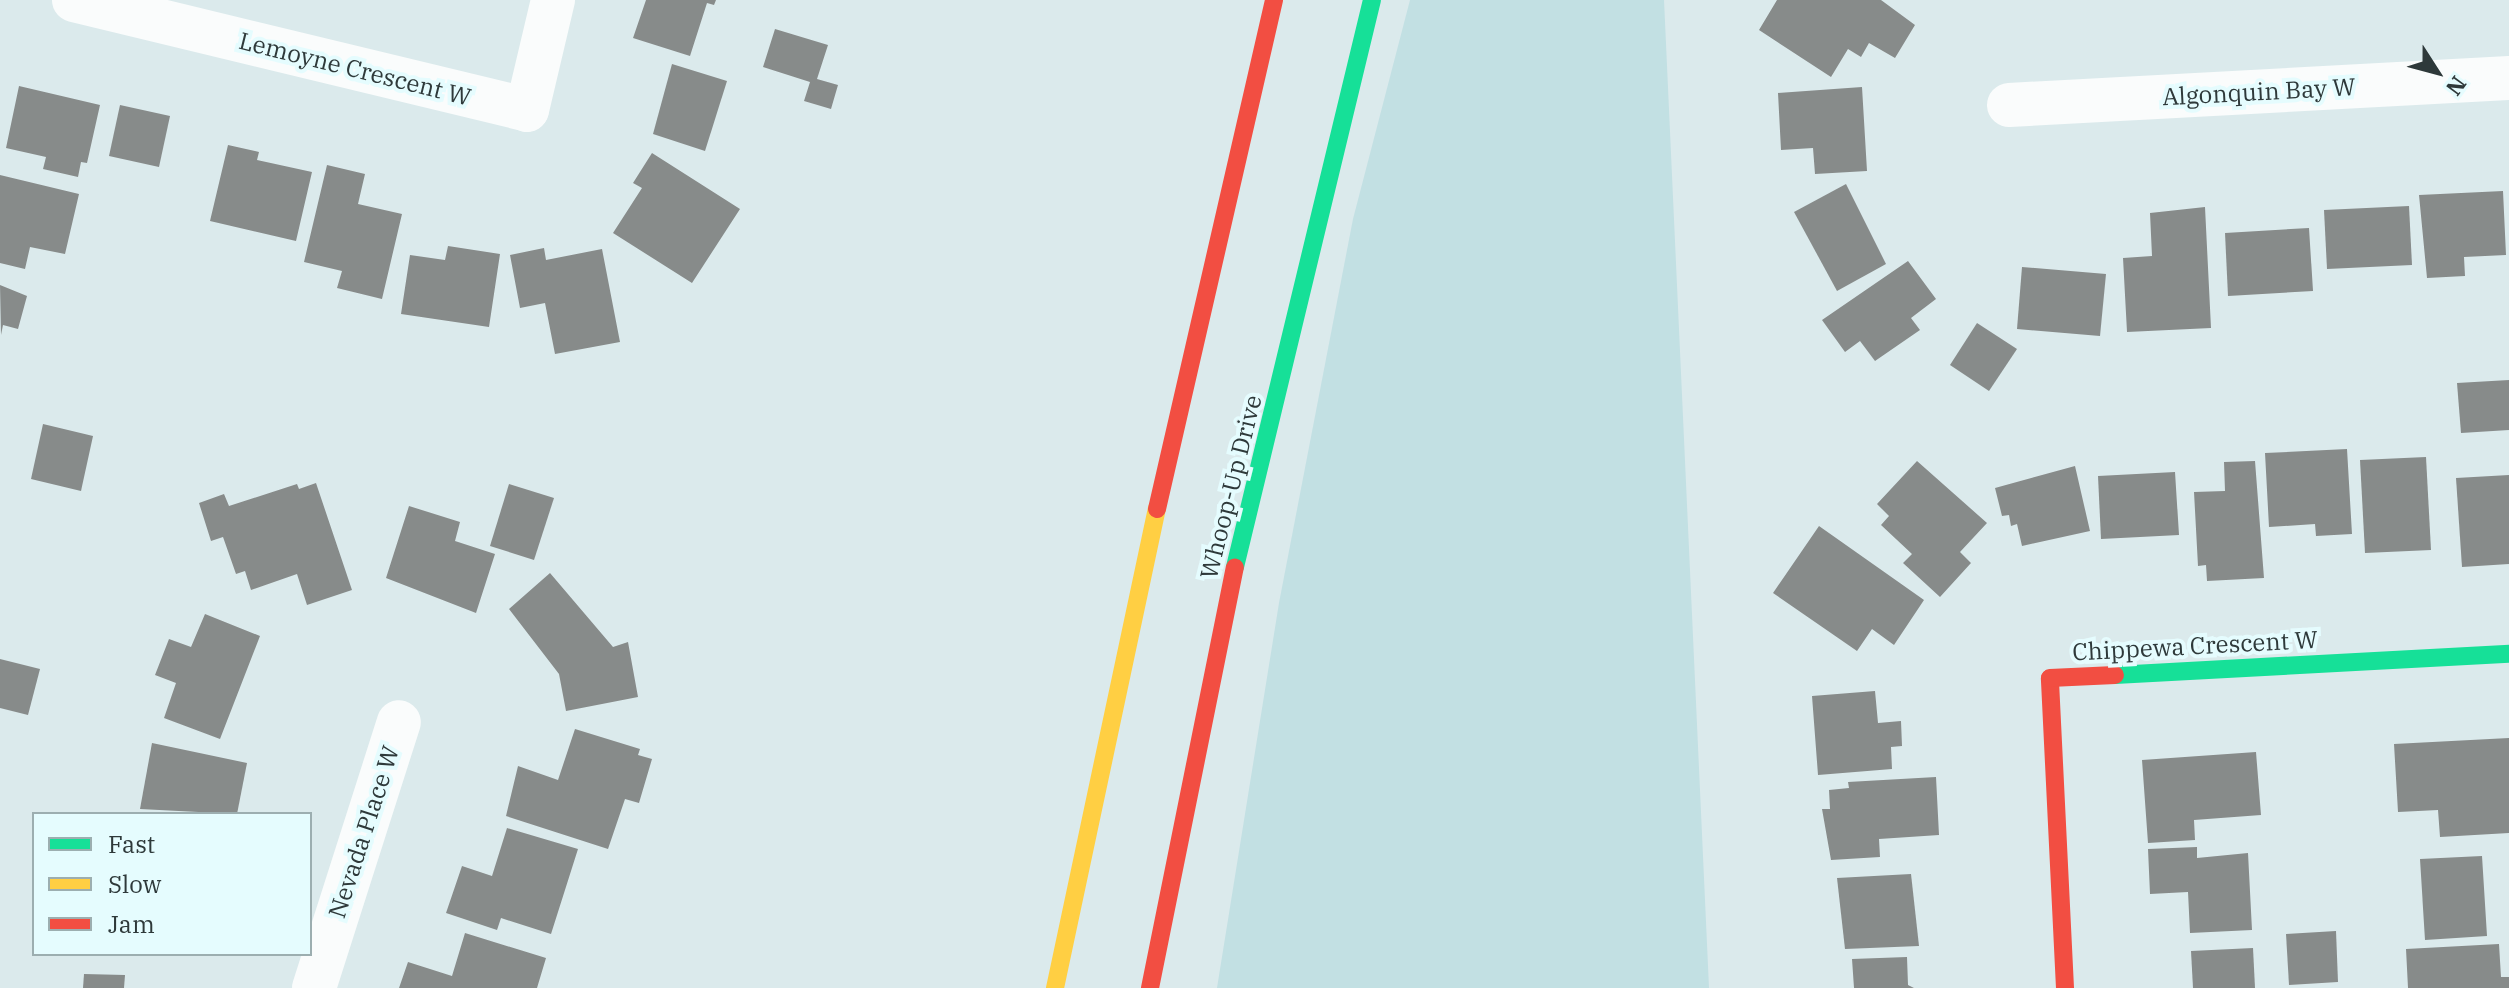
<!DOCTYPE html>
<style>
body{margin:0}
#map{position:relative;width:2509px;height:988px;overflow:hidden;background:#dbeaec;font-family:"IBM Plex Serif",serif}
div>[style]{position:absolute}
.green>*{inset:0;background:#c2e0e3}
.building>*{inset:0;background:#878b8a}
.street>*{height:44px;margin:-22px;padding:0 22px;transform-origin:22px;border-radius:22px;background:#fafcfc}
.fast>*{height:18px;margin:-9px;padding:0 9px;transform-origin:9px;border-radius:9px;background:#16e098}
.slow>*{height:18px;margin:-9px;padding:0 9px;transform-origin:9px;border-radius:9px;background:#ffcf43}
.jam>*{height:18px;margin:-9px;padding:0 9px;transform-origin:9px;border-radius:9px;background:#f24e42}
span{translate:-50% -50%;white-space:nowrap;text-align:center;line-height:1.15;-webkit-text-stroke:8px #e5fcfe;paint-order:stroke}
.street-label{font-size:24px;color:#2e393a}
.legend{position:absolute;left:32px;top:812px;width:280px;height:144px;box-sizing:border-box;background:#e5fcfe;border:2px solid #9caeb0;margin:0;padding:10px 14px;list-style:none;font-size:24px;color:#2e393a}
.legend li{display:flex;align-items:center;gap:16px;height:40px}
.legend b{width:40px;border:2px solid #9caeb0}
.north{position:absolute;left:2397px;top:32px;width:80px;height:80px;-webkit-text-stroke:6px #e5fcfe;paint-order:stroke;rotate:126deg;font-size:22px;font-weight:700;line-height:32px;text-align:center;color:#2e393a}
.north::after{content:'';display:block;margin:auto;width:28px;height:36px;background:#2e393a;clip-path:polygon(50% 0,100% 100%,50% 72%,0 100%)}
</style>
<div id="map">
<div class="green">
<div style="clip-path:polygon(1410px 0,1664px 0,1709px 988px,1217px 988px,1279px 603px,1353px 219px)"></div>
</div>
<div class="building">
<div style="clip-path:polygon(646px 0,716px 0,714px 5px,707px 3px,690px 56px,633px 38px)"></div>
<div style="clip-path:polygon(1777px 0,1881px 0,1915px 25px,1895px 58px,1869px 43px,1861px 57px,1848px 49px,1831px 77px,1759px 30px)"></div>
<div style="clip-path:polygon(775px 29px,828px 45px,817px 79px,838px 85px,831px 109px,804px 101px,810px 82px,763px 67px)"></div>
<div style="clip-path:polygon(672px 64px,727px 81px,705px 151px,653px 134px)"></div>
<div style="clip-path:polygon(19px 86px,100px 105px,87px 163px,81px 162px,78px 177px,43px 169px,46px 157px,6px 148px)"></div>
<div style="clip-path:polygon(1862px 87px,1867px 171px,1815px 174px,1813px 148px,1781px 150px,1778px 93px)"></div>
<div style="clip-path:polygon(120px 105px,170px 116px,159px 167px,109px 156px)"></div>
<div style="clip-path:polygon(228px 145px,259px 152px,257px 160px,312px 172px,296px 241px,210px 221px)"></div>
<div style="clip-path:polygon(652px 153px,740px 209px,692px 283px,613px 233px,642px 188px,633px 183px)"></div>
<div style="clip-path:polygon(327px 165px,365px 174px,358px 204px,402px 214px,382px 299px,337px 288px,342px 271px,304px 262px)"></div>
<div style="clip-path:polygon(0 175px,79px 194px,65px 254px,30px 247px,25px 269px,0 263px)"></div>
<div style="clip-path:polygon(1846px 184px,1886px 264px,1837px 291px,1794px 212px)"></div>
<div style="clip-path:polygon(2503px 191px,2506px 255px,2464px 257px,2465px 276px,2427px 278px,2419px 195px)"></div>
<div style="clip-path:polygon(2409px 206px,2412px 265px,2327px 269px,2324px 210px)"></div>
<div style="clip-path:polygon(2205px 207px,2211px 328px,2127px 332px,2123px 258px,2152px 256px,2150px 213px)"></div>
<div style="clip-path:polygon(2309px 228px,2313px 291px,2228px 296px,2225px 233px)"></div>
<div style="clip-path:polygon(448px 246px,500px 254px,489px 327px,401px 314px,410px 255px,445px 260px)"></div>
<div style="clip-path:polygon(544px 248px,546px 260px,602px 249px,620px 342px,555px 354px,545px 303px,520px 308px,510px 255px)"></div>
<div style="clip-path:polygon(1908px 261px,1936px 299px,1911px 318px,1920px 330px,1875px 361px,1860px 341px,1845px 352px,1822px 320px)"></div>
<div style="clip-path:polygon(2022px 267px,2106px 274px,2100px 336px,2017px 329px)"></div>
<div style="clip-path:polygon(0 285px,27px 296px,18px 329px,3px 325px,1px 335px)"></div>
<div style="clip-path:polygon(1977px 323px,2017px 349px,1989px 391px,1950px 365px)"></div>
<div style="clip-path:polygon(2509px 380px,2509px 430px,2461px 433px,2457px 383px)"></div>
<div style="clip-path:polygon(43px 424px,93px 436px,81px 491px,31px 479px)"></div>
<div style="clip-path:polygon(2347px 449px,2352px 534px,2316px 536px,2315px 524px,2269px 527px,2265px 453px)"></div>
<div style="clip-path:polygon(2426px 457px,2431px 550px,2365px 553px,2360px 460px)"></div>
<div style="clip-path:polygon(1917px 461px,1987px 523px,1960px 552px,1971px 563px,1940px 597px,1903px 563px,1912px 554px,1881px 525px,1889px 516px,1877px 504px)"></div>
<div style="clip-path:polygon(2255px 461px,2264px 578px,2207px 581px,2206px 565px,2198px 566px,2194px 492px,2225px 491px,2224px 462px)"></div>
<div style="clip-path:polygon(2075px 466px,2090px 531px,2022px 546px,2017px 524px,2011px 526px,2009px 515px,2002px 516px,1995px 488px)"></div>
<div style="clip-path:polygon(2175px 472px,2179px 535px,2101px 539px,2098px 476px)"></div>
<div style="clip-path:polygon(2509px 475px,2509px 564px,2462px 567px,2456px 478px)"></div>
<div style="clip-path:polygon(316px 483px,352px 590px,307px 605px,297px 574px,251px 590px,245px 571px,236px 574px,223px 537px,211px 541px,199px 503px,224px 494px,229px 506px,297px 484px,299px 489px)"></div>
<div style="clip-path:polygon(509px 484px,554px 498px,534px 560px,490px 546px)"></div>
<div style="clip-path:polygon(409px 506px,460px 522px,455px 541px,495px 554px,476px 613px,386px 578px)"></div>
<div style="clip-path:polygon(1819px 526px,1924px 600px,1894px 645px,1872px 629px,1857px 651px,1773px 593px)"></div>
<div style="clip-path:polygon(550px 573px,613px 647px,628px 642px,638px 697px,566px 711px,559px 674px,509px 609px)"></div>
<div style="clip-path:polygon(205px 614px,260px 636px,220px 739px,164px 718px,176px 683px,155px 675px,169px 639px,191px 647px)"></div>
<div style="clip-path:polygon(0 659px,40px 669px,28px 715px,0 708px)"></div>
<div style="clip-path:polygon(1875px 691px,1878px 723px,1901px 721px,1902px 746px,1891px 747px,1892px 769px,1818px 775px,1812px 696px)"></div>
<div style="clip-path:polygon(575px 729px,640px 749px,638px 755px,652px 759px,639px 803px,625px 799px,608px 849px,506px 816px,518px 766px,558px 780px)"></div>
<div style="clip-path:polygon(2509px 738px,2509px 833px,2440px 837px,2438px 810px,2398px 812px,2394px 744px)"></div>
<div style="clip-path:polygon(152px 743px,247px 763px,237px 814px,140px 809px)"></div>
<div style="clip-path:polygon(2256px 752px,2261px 815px,2194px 820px,2195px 840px,2148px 843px,2142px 760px)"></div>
<div style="clip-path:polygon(1936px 777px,1939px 835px,1879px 839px,1880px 857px,1831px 860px,1822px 809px,1830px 809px,1829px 790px,1849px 788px,1848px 782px)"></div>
<div style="clip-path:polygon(507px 828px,578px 849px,551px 934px,501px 918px,497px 930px,446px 913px,462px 866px,492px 876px)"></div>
<div style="clip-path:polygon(2197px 847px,2197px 858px,2248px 853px,2252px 930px,2190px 933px,2188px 892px,2150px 894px,2148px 849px)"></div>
<div style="clip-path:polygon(2482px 856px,2487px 936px,2425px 940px,2420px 859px)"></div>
<div style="clip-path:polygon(1911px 874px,1919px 946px,1845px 949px,1837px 878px)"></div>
<div style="clip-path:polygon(2336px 931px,2338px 982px,2289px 985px,2286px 934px)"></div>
<div style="clip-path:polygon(465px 933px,546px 958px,537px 988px,399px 988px,408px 962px,452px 976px)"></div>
<div style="clip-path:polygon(2499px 944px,2501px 977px,2509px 977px,2509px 988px,2408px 988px,2406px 949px)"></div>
<div style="clip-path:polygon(2253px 948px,2255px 988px,2193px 988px,2191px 951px)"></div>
<div style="clip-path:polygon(1907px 957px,1908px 985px,1914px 988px,1854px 988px,1852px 959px)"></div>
<div style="clip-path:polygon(84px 974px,125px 975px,124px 988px,83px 988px)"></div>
</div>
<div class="street">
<div style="left:74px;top:0;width:466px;rotate:13.6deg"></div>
<div style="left:527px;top:110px;width:113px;rotate:-76.7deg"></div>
<div style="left:2009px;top:105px;width:501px;rotate:-3.09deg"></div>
<div style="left:314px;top:988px;width:279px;rotate:-72.3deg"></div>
</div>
<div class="fast">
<div style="left:1235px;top:567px;width:583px;rotate:-76.42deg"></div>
<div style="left:2115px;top:675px;width:395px;rotate:-3.1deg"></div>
</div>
<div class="slow">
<div style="left:1055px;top:988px;width:490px;rotate:-78deg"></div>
</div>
<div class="jam">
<div style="left:1157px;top:509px;width:522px;rotate:-77.05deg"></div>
<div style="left:1150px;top:988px;width:429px;rotate:-78.6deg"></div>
<div style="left:2065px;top:988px;width:310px;rotate:-92.8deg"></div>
<div style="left:2050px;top:678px;width:65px;rotate:-2.6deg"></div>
</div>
<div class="street-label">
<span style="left:355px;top:69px;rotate:14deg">Lemoyne Crescent W</span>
<span style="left:2259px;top:92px;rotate:-3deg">Algonquin Bay W</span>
<span style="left:1231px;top:487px;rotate:-76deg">Whoop-Up Drive</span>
<span style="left:2195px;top:646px;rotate:-3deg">Chippewa Crescent W</span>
<span style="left:364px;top:832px;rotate:-72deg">Nevada Place W</span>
</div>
<ul class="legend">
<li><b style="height:10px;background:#16e098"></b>Fast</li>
<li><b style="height:10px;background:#ffcf43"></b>Slow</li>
<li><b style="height:10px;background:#f24e42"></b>Jam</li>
</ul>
<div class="north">N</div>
</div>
